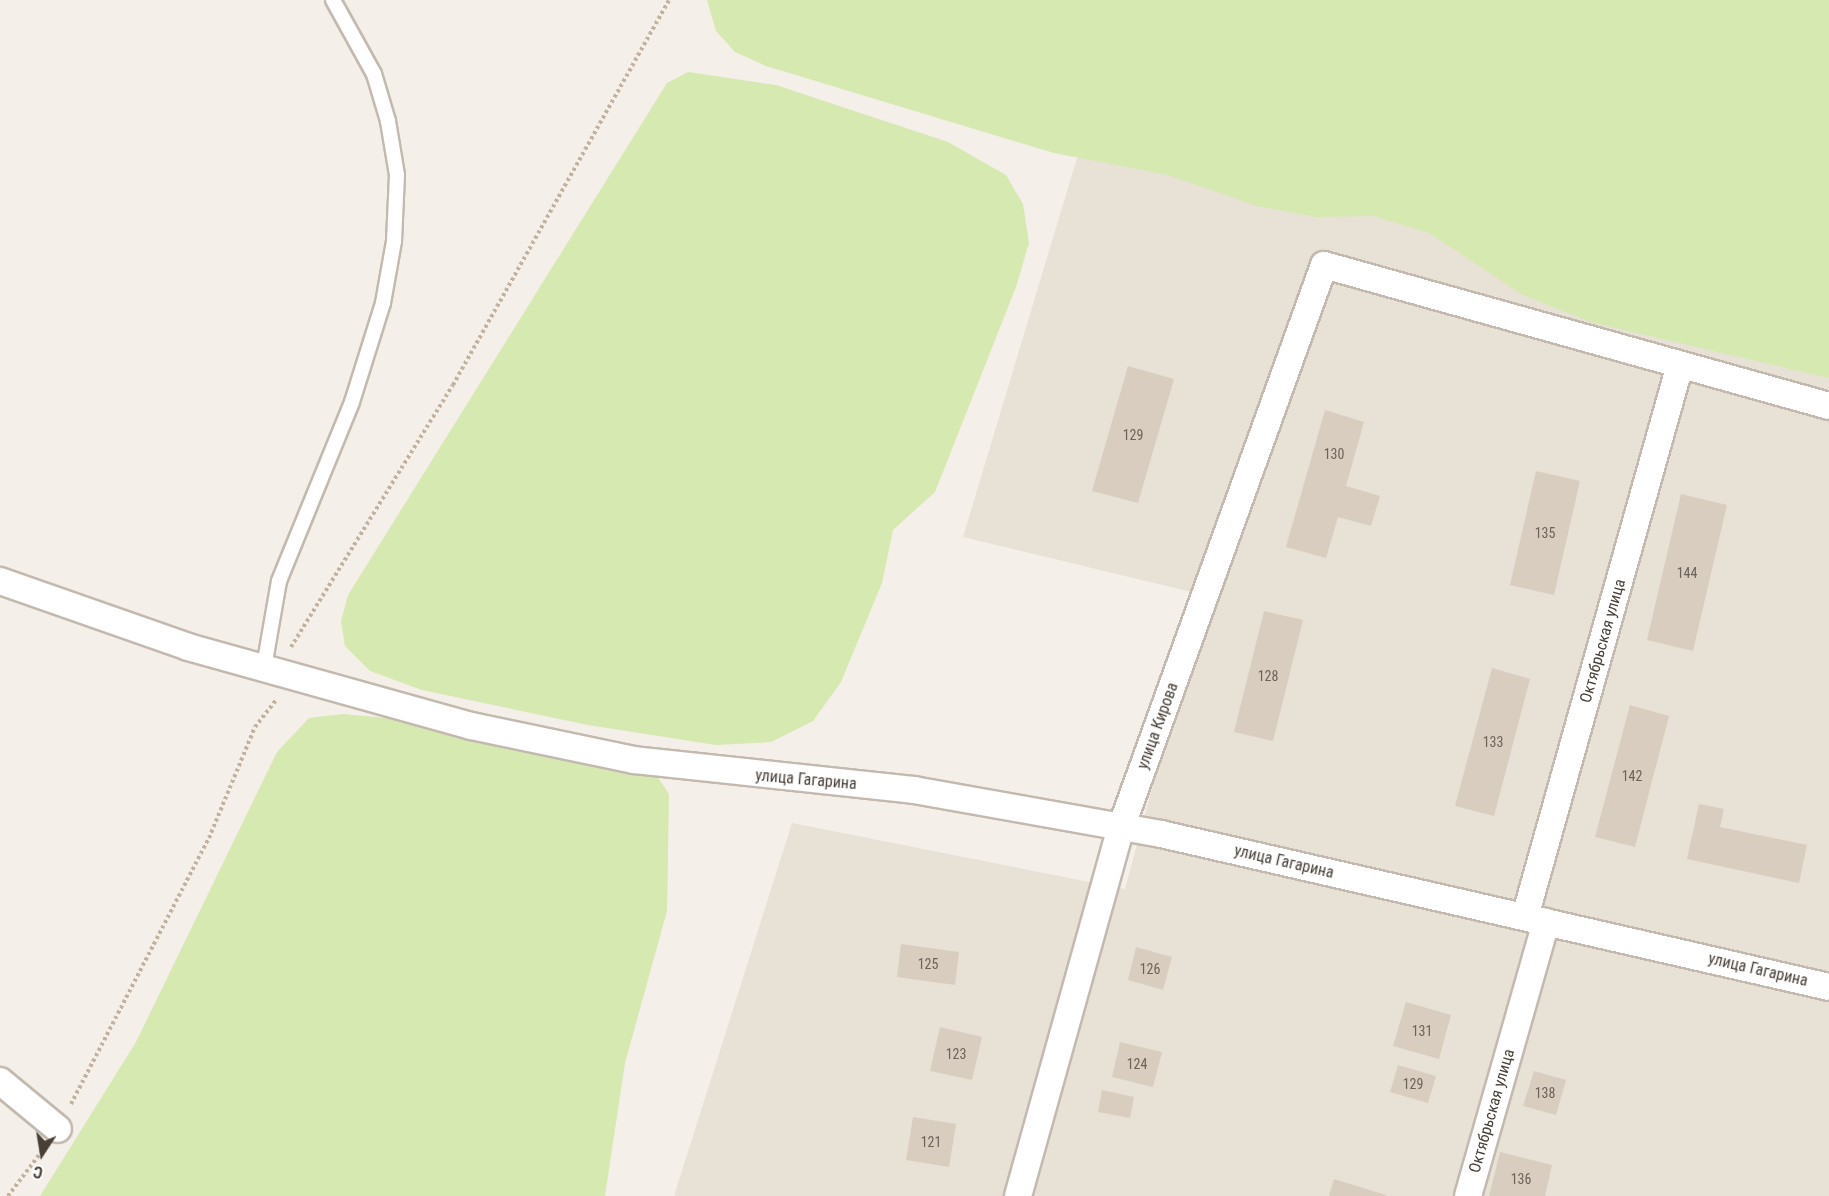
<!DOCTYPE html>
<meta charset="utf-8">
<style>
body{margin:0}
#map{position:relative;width:1829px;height:1196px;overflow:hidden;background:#f4efe8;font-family:"Roboto Condensed",sans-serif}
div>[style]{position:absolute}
.residential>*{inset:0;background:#e8e1d6}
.green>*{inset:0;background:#d5e9b1}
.building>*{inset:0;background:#d9cdc0}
.path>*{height:4px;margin-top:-2px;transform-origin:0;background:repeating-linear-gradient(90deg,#c2b19c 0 3px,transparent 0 6px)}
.roads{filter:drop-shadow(2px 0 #c3b9ae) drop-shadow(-2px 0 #c3b9ae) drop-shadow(0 2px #c3b9ae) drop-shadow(0 -2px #c3b9ae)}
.lane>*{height:14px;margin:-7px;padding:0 7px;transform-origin:7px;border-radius:7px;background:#fff}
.street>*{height:26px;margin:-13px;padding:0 13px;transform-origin:13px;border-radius:13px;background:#fff}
span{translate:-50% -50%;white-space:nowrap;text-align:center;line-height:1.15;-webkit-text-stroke:4.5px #fff;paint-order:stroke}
.number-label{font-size:14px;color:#6c6259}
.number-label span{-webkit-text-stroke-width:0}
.street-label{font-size:16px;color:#483f37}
.north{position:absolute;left:12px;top:1124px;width:60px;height:60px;-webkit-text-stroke:4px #fff;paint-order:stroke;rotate:192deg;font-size:16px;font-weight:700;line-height:24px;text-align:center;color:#483f37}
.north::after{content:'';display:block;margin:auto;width:21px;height:27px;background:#483f37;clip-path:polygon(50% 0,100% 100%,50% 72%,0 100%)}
</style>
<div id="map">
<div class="residential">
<div style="clip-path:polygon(1105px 65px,1829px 287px,1829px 1196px,674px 1196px,792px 823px,1125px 889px,1204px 595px,963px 537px)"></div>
</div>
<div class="green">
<div style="clip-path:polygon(707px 0,1829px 0,1829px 378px,1594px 323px,1523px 295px,1429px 233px,1374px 216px,1317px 217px,1257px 206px,1168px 175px,1054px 153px,766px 66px,735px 52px,716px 31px)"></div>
<div style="clip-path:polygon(688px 72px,776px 85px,948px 142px,1006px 175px,1023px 204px,1029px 243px,1016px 287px,935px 492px,893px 530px,882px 583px,841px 682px,813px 721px,771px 742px,716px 745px,588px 725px,422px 690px,370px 671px,345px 646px,341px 621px,348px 595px,667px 83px)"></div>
<div style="clip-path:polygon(343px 714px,386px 718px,657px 776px,669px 794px,667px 911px,625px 1063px,605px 1196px,40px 1196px,136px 1042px,277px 752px,309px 718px)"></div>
</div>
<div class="building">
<div style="clip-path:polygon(1128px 366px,1174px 379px,1138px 503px,1092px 491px)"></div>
<div style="clip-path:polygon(1325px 410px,1364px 422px,1346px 486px,1380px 496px,1371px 526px,1338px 517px,1326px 558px,1286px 547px)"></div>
<div style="clip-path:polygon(1536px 471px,1580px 481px,1554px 595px,1510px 585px)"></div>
<div style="clip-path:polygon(1681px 494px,1727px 505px,1693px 651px,1647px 640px)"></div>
<div style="clip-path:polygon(1264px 611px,1303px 620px,1273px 741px,1234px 732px)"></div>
<div style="clip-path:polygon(1492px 668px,1530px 679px,1494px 816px,1455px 806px)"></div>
<div style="clip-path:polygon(1630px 705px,1669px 716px,1635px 847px,1595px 837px)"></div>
<div style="clip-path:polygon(1699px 804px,1724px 809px,1720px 827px,1807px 845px,1799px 883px,1687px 859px)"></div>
<div style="clip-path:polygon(901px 944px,959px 952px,955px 985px,897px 977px)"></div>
<div style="clip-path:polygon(1136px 947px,1172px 957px,1163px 990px,1128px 980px)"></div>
<div style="clip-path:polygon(1406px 1002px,1451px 1015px,1439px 1059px,1393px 1046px)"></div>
<div style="clip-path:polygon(940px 1027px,982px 1037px,972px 1080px,930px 1071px)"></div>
<div style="clip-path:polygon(1120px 1042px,1162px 1052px,1153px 1087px,1112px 1077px)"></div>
<div style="clip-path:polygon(1398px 1065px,1436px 1076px,1428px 1103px,1390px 1092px)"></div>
<div style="clip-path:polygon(1534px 1071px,1566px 1080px,1556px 1115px,1523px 1106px)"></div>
<div style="clip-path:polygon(1102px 1090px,1134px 1097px,1130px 1118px,1098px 1112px)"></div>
<div style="clip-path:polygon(913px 1117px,956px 1124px,949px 1167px,906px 1160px)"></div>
<div style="clip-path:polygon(1500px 1152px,1552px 1165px,1545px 1196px,1489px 1196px)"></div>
<div style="clip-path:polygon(1334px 1179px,1386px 1195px,1386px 1196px,1329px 1196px)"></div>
</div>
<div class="path">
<div style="left:291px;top:647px;width:308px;rotate:-58.3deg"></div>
<div style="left:453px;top:385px;width:441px;rotate:-60.7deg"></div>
<div style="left:71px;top:1104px;width:300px;rotate:-62.6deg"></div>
<div style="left:209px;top:838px;width:120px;rotate:-67.5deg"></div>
<div style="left:255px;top:727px;width:34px;rotate:-52deg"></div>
<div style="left:8px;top:1196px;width:56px;rotate:-52.9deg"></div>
</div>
<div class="roads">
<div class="lane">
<div style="left:264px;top:667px;width:87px;rotate:-80.1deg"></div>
<div style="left:279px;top:581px;width:193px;rotate:-67.8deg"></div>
<div style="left:352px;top:402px;width:104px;rotate:-72.6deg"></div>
<div style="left:383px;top:303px;width:63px;rotate:-79.9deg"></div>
<div style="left:394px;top:241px;width:66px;rotate:-87.4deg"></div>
<div style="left:397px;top:175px;width:55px;rotate:-99.5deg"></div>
<div style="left:388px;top:121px;width:49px;rotate:-106.6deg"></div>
<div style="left:374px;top:74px;width:85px;rotate:-119deg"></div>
</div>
<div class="street">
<div style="left:0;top:581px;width:199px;rotate:19.3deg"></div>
<div style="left:188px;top:647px;width:294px;rotate:15.6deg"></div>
<div style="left:471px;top:726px;width:167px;rotate:11.8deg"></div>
<div style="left:634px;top:760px;width:282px;rotate:6.1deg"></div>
<div style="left:914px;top:790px;width:251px;rotate:10.1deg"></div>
<div style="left:1161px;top:834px;width:685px;rotate:12.9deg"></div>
<div style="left:1525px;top:917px;width:573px;rotate:-74.32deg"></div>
<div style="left:0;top:1081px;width:75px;rotate:39.6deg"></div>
<div style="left:1018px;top:1196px;width:382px;rotate:-74.4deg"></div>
<div style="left:1121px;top:828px;width:598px;rotate:-70.17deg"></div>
<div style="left:1324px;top:265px;width:524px;rotate:15.6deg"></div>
<div style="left:1468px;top:1196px;width:285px;rotate:-74.1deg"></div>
</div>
</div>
<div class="number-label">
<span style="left:1133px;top:435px">129</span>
<span style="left:1334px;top:454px">130</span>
<span style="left:1545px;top:533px">135</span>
<span style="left:1687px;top:573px">144</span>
<span style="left:1268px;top:676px">128</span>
<span style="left:1493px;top:742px">133</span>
<span style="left:1632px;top:776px">142</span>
<span style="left:928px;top:964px">125</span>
<span style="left:1150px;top:969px">126</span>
<span style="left:1422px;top:1031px">131</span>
<span style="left:956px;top:1054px">123</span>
<span style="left:1137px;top:1064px">124</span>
<span style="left:1413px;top:1084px">129</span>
<span style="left:1545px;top:1093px">138</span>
<span style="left:931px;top:1142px">121</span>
<span style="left:1521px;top:1179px">136</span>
</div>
<div class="street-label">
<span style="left:1603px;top:641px;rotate:-74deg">Октябрьская улица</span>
<span style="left:1158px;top:726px;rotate:-70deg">улица Кирова</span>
<span style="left:806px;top:780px;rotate:5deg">улица Гагарина</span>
<span style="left:1284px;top:862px;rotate:13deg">улица Гагарина</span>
<span style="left:1758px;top:970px;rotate:13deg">улица Гагарина</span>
<span style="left:1492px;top:1111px;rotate:-74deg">Октябрьская улица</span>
</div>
<div class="north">С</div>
</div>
